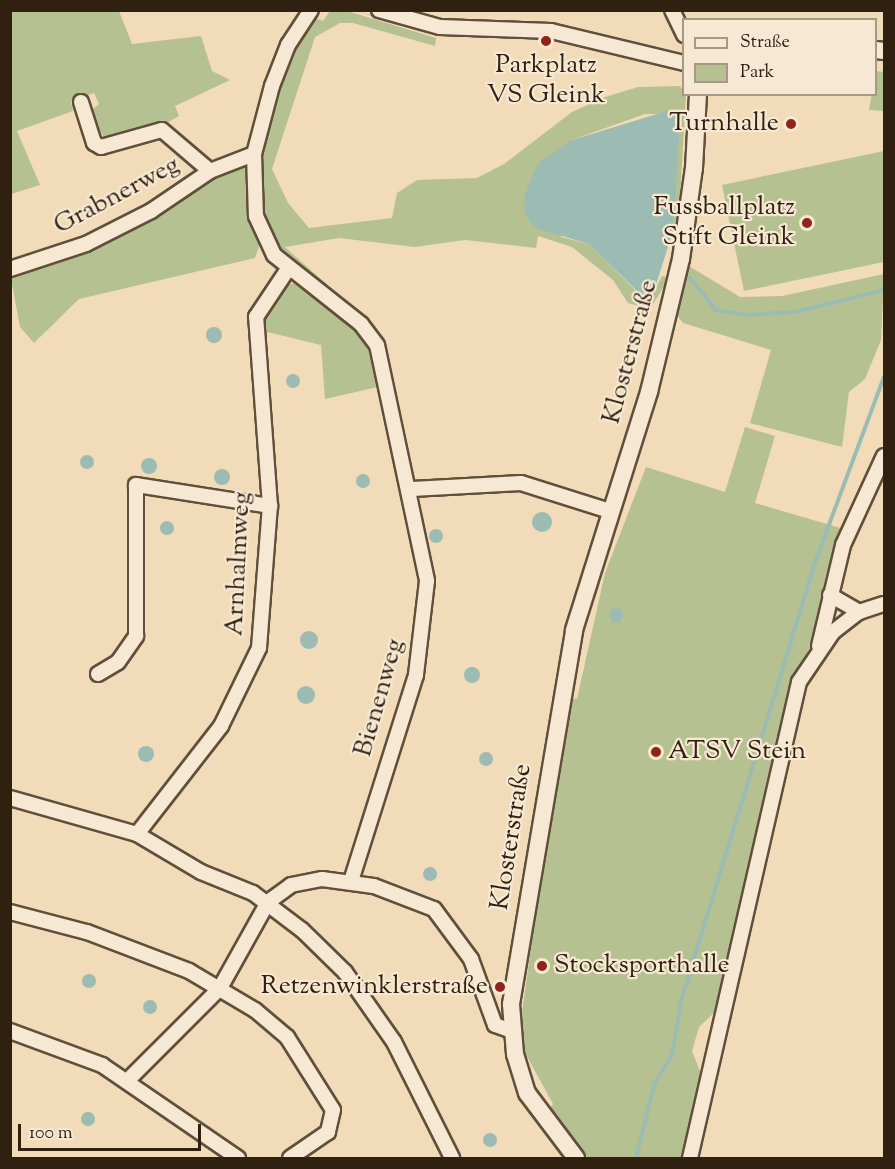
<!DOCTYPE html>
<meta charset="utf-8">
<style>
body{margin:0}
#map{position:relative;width:895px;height:1169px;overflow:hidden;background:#f1dbb9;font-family:"Sorts Mill Goudy",serif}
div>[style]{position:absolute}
.green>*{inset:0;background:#b6c192}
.water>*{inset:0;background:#9bbbb3}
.round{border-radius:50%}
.stream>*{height:4px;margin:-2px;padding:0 2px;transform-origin:2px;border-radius:2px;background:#9bbbb3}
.roads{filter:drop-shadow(2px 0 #604f3a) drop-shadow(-2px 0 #604f3a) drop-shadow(0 2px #604f3a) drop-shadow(0 -2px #604f3a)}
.minor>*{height:14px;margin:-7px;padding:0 7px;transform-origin:7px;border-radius:7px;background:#f6e8d2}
.tertiary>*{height:16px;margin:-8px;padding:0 8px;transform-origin:8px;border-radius:8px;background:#f6e8d2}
.dots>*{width:16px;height:16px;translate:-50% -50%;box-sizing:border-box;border:3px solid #f6e8d2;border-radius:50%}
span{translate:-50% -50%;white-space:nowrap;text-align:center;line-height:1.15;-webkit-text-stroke:4.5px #f6e8d2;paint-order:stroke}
.poi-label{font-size:26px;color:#2f2010}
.right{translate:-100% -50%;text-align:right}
.left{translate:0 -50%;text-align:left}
.street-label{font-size:26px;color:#2f2010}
.frame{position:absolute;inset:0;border:12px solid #2f2010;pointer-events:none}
.legend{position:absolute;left:682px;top:18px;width:195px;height:78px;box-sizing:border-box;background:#f6e8d2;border:2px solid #a69884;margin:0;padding:8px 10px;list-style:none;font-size:18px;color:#2f2010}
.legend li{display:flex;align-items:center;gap:12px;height:30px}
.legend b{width:30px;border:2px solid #a69884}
.scale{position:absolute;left:18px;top:1124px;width:183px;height:27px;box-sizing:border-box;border:3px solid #2f2010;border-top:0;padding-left:8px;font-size:18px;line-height:21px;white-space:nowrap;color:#2f2010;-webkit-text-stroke:4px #f6e8d2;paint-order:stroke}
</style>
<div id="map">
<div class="green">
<div style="clip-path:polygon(11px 11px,119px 11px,132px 44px,201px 36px,212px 71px,230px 80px,175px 106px,179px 116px,165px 124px,106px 141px,89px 112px,99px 104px,94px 93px,71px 102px,73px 111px,17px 131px,40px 185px,11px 194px)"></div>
<div style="clip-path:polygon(330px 11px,347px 11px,436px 38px,435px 46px,353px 23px,340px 23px,315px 37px,272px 169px,288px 203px,309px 228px,392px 218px,397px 193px,417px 180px,477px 178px,504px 164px,572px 112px,605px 97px,638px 87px,680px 86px,686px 95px,678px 232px,673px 231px,677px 114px,645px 114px,572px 140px,561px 237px,589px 244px,638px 293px,654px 291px,662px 276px,669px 278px,650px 309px,628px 303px,613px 280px,572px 247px,538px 236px,536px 248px,465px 240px,415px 247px,339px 238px,285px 247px,371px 324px,387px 353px,392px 383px,383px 349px,281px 257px,261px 212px,257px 165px,278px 85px,313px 17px,323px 21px)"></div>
<div style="clip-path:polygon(355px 11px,415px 27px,506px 38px,427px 33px)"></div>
<div style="clip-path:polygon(876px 71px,884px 72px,884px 111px,869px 110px)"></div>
<div style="clip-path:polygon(884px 151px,884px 262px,744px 291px,722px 185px)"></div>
<div style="clip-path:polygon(243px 160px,260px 243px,255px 258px,79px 299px,34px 343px,20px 327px,10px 273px)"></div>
<div style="clip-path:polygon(689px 266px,740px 297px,782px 296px,884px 274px,881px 340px,865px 379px,849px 392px,842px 447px,750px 423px,771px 350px,683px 323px,677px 315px)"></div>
<div style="clip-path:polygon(299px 283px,369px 338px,382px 386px,325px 399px,321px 345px,263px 331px,266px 306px,288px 284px)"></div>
<div style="clip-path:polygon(745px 427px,775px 436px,755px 503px,844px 529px,813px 642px,797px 672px,778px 735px,719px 1008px,699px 1027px,692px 1051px,704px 1081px,684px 1158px,587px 1158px,548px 1110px,553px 1104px,523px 1049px,520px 1027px,566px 697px,577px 699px,605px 573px,646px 467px,725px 492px)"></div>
</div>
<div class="water">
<div style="clip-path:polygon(667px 111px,677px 114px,679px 137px,673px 231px,654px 291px,639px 293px,589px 244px,535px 228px,525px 215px,524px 197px,538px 163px,572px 140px)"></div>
<div class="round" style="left:206px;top:327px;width:16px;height:16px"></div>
<div class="round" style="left:286px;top:374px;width:14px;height:14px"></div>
<div class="round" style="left:80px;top:455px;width:14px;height:14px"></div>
<div class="round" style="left:141px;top:458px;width:16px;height:16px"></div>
<div class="round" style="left:214px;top:469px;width:16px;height:16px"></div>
<div class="round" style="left:356px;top:474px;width:14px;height:14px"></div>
<div class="round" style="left:532px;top:512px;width:20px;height:20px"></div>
<div class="round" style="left:160px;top:521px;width:14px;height:14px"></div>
<div class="round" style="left:429px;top:529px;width:14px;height:14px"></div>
<div class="round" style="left:609px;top:608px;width:14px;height:14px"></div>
<div class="round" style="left:300px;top:631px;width:18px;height:18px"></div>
<div class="round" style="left:464px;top:667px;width:16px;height:16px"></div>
<div class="round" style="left:297px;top:686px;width:18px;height:18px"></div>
<div class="round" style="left:138px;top:746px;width:16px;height:16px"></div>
<div class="round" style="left:479px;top:752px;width:14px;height:14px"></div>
<div class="round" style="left:423px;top:867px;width:14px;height:14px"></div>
<div class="round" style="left:82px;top:974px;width:14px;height:14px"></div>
<div class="round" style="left:143px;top:1000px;width:14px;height:14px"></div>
<div class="round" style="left:81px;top:1112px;width:14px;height:14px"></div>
<div class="round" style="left:483px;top:1133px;width:14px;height:14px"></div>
</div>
<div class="stream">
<div style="left:690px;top:278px;width:41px;rotate:50.9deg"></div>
<div style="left:716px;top:310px;width:30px;rotate:9deg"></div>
<div style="left:746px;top:315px;width:49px;rotate:-3.5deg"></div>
<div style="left:795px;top:312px;width:92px;rotate:-13.9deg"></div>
<div style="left:636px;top:1158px;width:78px;rotate:-76deg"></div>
<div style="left:655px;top:1082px;width:32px;rotate:-58deg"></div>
<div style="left:672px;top:1055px;width:55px;rotate:-80.5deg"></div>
<div style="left:681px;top:1001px;width:456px;rotate:-73deg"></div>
<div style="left:814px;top:565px;width:201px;rotate:-69.6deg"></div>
</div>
<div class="roads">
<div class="minor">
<div style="left:311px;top:10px;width:42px;rotate:123.3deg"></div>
<div style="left:288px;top:45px;width:44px;rotate:111.3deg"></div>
<div style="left:272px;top:86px;width:70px;rotate:104.8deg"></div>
<div style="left:254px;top:154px;width:62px;rotate:88.2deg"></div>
<div style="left:256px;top:216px;width:43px;rotate:65.2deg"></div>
<div style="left:274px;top:255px;width:111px;rotate:38.4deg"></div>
<div style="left:361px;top:324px;width:26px;rotate:53deg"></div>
<div style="left:377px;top:345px;width:241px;rotate:78deg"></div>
<div style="left:427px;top:581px;width:95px;rotate:96.7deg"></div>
<div style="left:416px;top:675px;width:216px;rotate:107.5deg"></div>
<div style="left:379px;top:10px;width:63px;rotate:15.6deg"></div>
<div style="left:440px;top:27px;width:111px;rotate:2.1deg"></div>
<div style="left:551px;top:31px;width:137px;rotate:13.5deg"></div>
<div style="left:672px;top:10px;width:28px;rotate:64deg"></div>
<div style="left:81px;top:102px;width:43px;rotate:72.4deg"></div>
<div style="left:94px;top:143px;width:8px;rotate:30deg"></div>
<div style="left:101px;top:147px;width:63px;rotate:-15.6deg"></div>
<div style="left:162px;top:130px;width:63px;rotate:40.5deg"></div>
<div style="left:10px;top:269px;width:80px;rotate:-18.2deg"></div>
<div style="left:86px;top:244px;width:73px;rotate:-26.9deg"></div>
<div style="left:151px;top:211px;width:71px;rotate:-34.1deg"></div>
<div style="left:210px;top:171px;width:47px;rotate:-21.1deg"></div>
<div style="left:412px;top:489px;width:109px;rotate:-3.2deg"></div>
<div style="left:521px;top:483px;width:93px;rotate:17.5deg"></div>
<div style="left:830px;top:595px;width:34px;rotate:30deg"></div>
<div style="left:819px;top:646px;width:104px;rotate:-76.6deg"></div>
<div style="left:843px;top:545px;width:98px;rotate:-65.3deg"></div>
<div style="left:98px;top:674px;width:23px;rotate:-31deg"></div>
<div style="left:118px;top:662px;width:32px;rotate:-55deg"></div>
<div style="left:136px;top:636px;width:151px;rotate:-90deg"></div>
<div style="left:136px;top:485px;width:136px;rotate:8.9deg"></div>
<div style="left:10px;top:798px;width:132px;rotate:15.8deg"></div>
<div style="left:137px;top:834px;width:74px;rotate:30.7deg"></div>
<div style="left:201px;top:872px;width:56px;rotate:22deg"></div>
<div style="left:253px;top:893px;width:61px;rotate:37.1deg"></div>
<div style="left:302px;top:930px;width:60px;rotate:44.3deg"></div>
<div style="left:345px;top:972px;width:85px;rotate:55deg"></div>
<div style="left:394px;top:1042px;width:130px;rotate:63.4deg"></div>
<div style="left:137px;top:834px;width:137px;rotate:-52.1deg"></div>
<div style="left:221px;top:726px;width:87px;rotate:-64deg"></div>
<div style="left:259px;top:648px;width:142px;rotate:-85.6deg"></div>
<div style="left:270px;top:506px;width:190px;rotate:-94.2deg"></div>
<div style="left:256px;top:317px;width:58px;rotate:-56.3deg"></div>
<div style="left:10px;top:912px;width:80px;rotate:14.6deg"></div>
<div style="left:87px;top:932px;width:109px;rotate:20.9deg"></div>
<div style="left:189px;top:971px;width:77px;rotate:30.6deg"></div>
<div style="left:255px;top:1010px;width:42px;rotate:40.2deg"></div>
<div style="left:287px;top:1037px;width:86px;rotate:57.8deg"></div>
<div style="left:333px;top:1110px;width:23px;rotate:103deg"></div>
<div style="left:328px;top:1132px;width:46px;rotate:145.6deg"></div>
<div style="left:10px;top:1031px;width:98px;rotate:20.3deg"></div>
<div style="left:102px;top:1065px;width:165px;rotate:34.4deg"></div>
<div style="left:128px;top:1080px;width:130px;rotate:-45deg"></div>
<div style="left:220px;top:988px;width:98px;rotate:-60.8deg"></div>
<div style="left:268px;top:902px;width:29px;rotate:-36deg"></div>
<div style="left:291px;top:885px;width:32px;rotate:-11deg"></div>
<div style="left:322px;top:879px;width:52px;rotate:7.7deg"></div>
<div style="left:374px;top:886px;width:64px;rotate:21deg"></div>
<div style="left:434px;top:909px;width:62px;rotate:53.5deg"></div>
<div style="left:471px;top:959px;width:70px;rotate:70deg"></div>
<div style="left:495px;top:1025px;width:18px;rotate:19deg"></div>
<div style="left:690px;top:1158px;width:488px;rotate:-77.1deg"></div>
<div style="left:799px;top:682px;width:60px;rotate:-55.8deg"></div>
<div style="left:833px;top:632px;width:33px;rotate:-38deg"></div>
<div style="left:859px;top:612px;width:26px;rotate:-18deg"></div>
</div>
<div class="tertiary">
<div style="left:876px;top:50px;width:8px;rotate:7deg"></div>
<div style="left:576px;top:1158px;width:81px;rotate:-127deg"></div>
<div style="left:527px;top:1093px;width:41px;rotate:-107.1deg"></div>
<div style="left:515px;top:1054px;width:50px;rotate:-94.6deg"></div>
<div style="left:511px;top:1004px;width:379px;rotate:-80.4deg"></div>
<div style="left:574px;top:630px;width:250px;rotate:-72.5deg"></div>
<div style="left:649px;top:392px;width:137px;rotate:-76.5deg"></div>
<div style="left:681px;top:259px;width:92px;rotate:-81.9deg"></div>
<div style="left:694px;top:168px;width:74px;rotate:-86.9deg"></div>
</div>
</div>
<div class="dots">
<div style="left:546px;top:41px;background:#8f2418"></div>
<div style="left:791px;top:124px;background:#8f2418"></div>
<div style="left:807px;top:223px;background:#8f2418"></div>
<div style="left:656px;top:752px;background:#8f2418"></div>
<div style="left:542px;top:966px;background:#8f2418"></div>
<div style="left:500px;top:987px;background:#8f2418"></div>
</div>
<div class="poi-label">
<span style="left:546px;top:81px">Parkplatz<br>VS Gleink</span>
<span class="right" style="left:779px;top:124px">Turnhalle</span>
<span class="right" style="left:795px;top:223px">Fussballplatz<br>Stift Gleink</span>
<span class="left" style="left:668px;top:752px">ATSV Stein</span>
<span class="left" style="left:554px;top:966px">Stocksporthalle</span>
<span class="right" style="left:488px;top:987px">Retzenwinklerstraße</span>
</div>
<div class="street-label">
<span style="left:117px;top:196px;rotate:-28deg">Grabnerweg</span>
<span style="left:631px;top:352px;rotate:-75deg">Klosterstraße</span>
<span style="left:239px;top:564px;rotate:-87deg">Arnhalmweg</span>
<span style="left:380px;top:698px;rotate:-74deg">Bienenweg</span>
<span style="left:512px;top:837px;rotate:-81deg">Klosterstraße</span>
</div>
<div class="frame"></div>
<ul class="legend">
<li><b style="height:8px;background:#f6e8d2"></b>Straße</li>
<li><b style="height:16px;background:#b6c192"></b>Park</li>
</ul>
<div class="scale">100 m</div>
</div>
